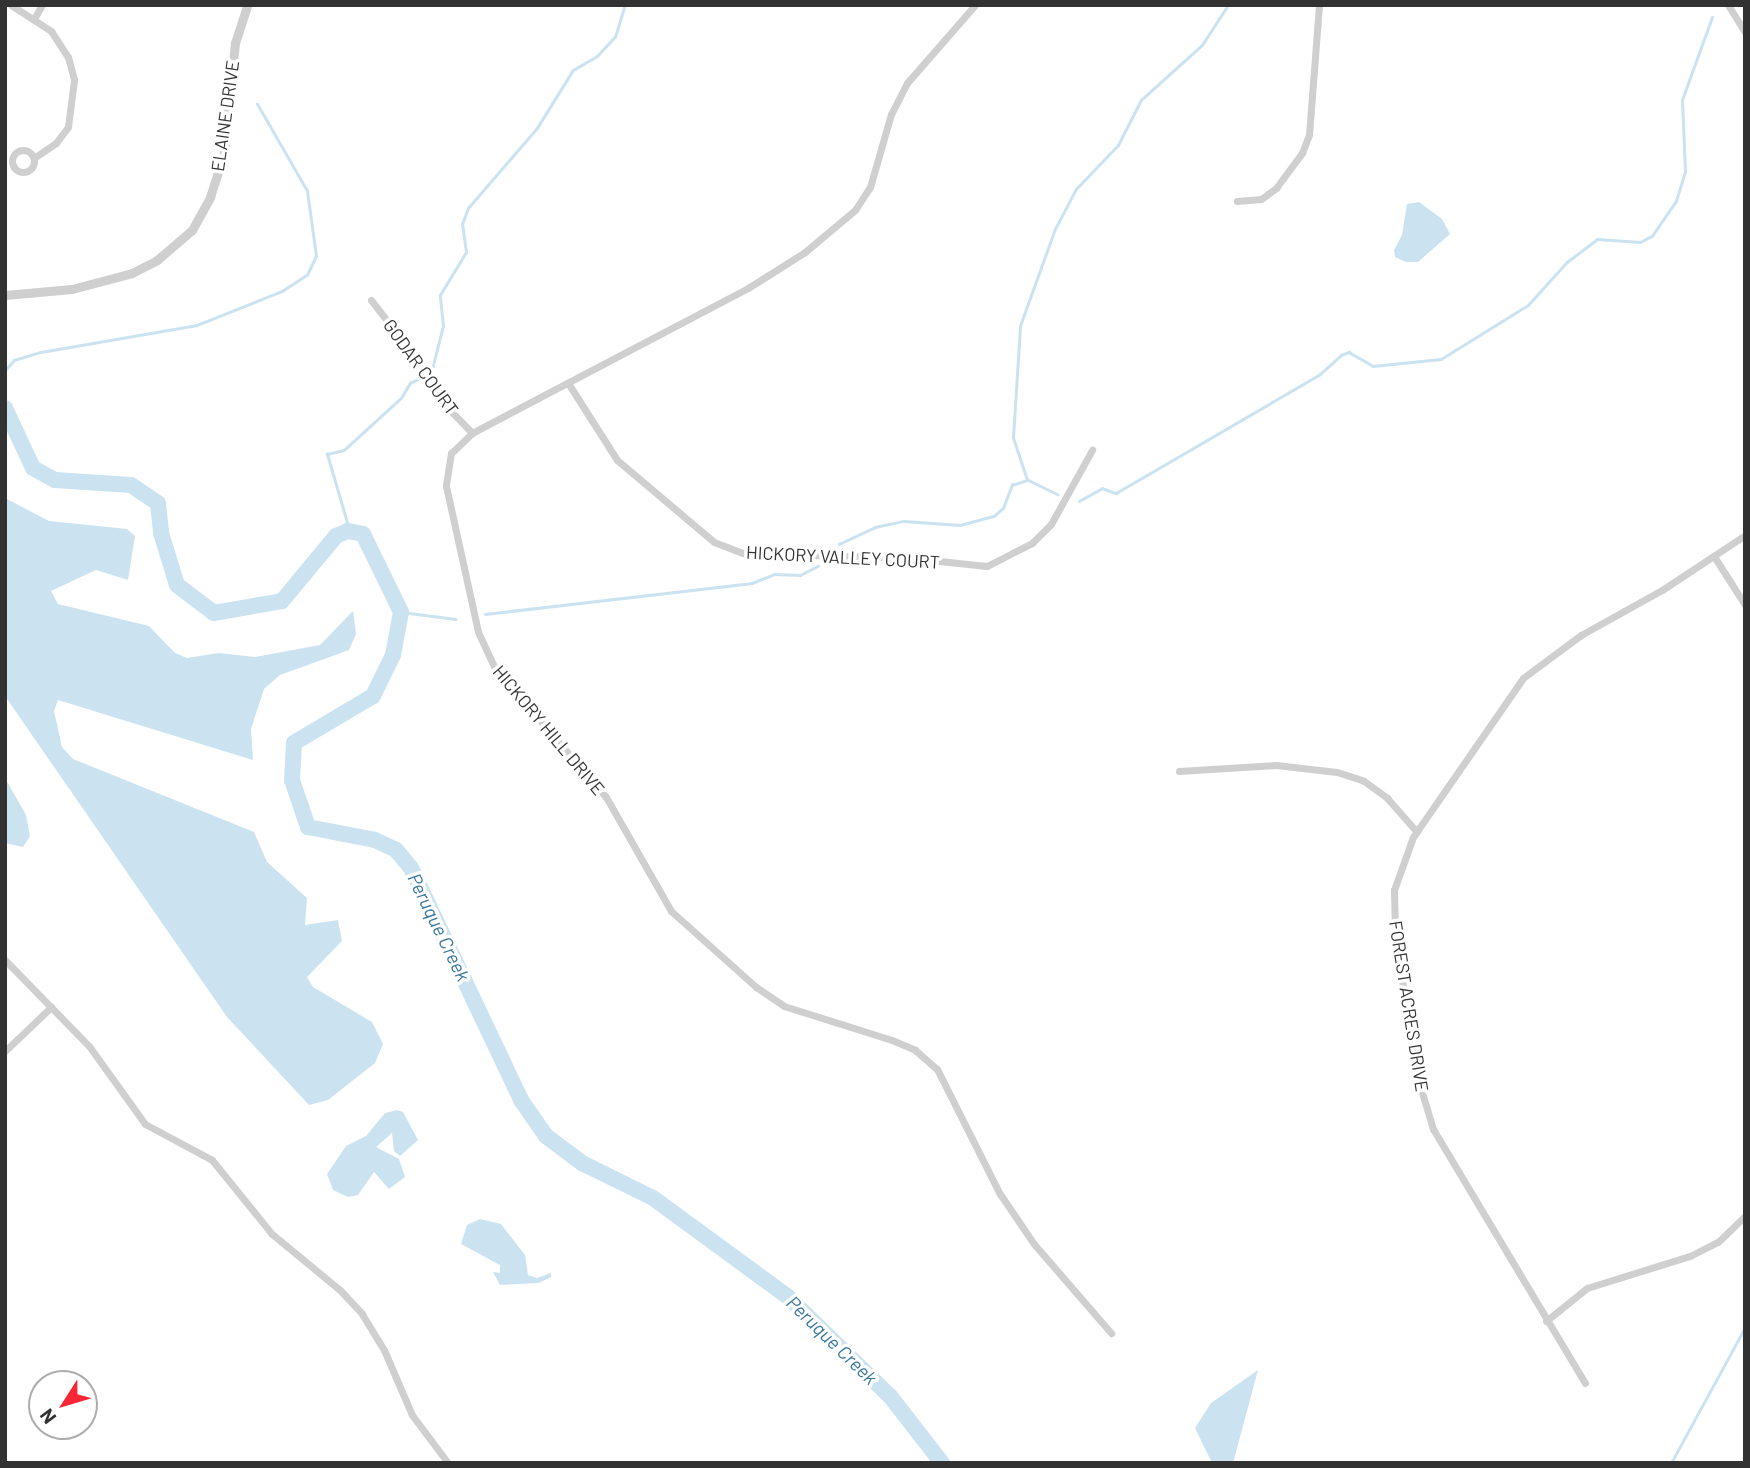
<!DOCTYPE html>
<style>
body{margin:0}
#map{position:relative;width:1750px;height:1468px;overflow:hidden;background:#fff;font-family:Barlow,sans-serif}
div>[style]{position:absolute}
.water>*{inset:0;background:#cbe2f1}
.stream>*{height:2.5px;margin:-1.25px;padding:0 1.25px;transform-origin:1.25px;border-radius:1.25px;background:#cbe2f1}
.river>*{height:16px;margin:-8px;padding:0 8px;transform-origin:8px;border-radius:8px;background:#cbe2f1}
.minor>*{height:7px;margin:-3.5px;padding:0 3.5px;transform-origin:3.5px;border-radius:3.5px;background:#cfcfcf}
.minor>.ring{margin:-3.5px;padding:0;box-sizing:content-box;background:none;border:7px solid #cfcfcf;border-radius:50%}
.tertiary>*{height:9px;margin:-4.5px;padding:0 4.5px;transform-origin:4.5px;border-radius:4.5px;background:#cfcfcf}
span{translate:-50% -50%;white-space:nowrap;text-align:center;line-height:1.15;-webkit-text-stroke:7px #fff;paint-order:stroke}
.street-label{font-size:18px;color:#323232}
.water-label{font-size:19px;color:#36769f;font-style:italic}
.frame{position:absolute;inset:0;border:7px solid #323232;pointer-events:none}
.north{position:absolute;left:28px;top:1370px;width:70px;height:70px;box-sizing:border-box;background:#fff;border:2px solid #adadad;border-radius:50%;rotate:233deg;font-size:19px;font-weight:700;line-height:28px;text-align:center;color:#323232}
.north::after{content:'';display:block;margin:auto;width:24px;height:32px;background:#f72735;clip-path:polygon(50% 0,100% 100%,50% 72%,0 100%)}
</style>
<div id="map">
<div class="water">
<div style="clip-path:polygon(1419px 202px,1442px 219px,1450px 234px,1418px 262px,1406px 262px,1395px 257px,1394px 250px,1402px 235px,1407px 204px)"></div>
<div style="clip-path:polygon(5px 498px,49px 521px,127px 529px,135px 536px,128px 580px,96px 570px,51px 591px,58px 604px,149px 626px,175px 653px,187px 658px,219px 653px,255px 657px,320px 645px,353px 611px,356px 634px,349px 650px,280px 675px,264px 689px,251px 729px,253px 760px,58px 700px,54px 711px,62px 747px,73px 759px,254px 832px,267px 862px,307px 898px,305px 925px,338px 920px,342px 941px,307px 977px,313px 987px,372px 1022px,383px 1044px,375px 1063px,328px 1100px,309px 1105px,227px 1017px,5px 696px)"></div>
<div style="clip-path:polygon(5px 778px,26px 815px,30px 836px,23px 847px,5px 843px)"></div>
<div style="clip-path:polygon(397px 1110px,403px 1112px,418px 1140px,400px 1156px,394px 1151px,392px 1133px,376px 1147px,399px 1159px,405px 1177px,389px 1189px,374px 1172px,358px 1195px,348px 1197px,333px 1190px,327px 1174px,346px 1146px,366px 1136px,385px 1113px)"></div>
<div style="clip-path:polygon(480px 1219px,501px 1224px,525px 1255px,528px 1275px,537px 1278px,551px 1273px,551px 1277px,539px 1283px,500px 1285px,493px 1272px,500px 1273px,500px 1265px,461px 1244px,467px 1225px)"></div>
<div style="clip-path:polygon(1258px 1370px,1233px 1463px,1212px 1463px,1195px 1428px,1211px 1403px)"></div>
</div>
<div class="stream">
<div style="left:432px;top:369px;width:44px;rotate:-75.7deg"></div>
<div style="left:443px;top:326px;width:31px;rotate:-96deg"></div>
<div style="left:440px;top:295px;width:50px;rotate:-58.8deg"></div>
<div style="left:466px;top:252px;width:28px;rotate:-98deg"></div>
<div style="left:462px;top:224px;width:17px;rotate:-69deg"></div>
<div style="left:468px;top:208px;width:106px;rotate:-49.2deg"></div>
<div style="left:537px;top:128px;width:68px;rotate:-58.2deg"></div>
<div style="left:573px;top:70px;width:28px;rotate:-30deg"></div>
<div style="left:597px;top:56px;width:26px;rotate:-47deg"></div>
<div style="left:615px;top:37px;width:34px;rotate:-73deg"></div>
<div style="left:5px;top:370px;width:13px;rotate:-48deg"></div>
<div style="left:14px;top:360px;width:28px;rotate:-17deg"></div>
<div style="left:41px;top:352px;width:158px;rotate:-9.8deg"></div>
<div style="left:197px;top:325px;width:92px;rotate:-21.8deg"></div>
<div style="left:282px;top:291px;width:30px;rotate:-33deg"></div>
<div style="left:307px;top:275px;width:21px;rotate:-65deg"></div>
<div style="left:316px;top:256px;width:66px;rotate:-97.9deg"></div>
<div style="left:307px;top:191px;width:100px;rotate:-119.9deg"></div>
<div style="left:1058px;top:495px;width:34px;rotate:-154deg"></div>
<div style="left:1027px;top:480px;width:44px;rotate:-108.4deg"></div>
<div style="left:1013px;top:438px;width:112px;rotate:-86.4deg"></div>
<div style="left:1020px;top:326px;width:103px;rotate:-70.2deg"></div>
<div style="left:1055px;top:229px;width:45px;rotate:-62.3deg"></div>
<div style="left:1076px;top:189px;width:61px;rotate:-46.3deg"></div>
<div style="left:1118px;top:145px;width:51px;rotate:-62.9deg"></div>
<div style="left:1141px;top:100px;width:82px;rotate:-42deg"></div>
<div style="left:1202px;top:45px;width:48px;rotate:-57deg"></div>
<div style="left:1079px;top:501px;width:26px;rotate:-29deg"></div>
<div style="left:1102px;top:488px;width:15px;rotate:20deg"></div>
<div style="left:1116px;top:493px;width:235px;rotate:-30.2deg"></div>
<div style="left:1319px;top:375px;width:30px;rotate:-42deg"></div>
<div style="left:1341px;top:355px;width:9px;rotate:-21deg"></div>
<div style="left:1349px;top:352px;width:28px;rotate:30deg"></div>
<div style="left:1373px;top:366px;width:68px;rotate:-5.9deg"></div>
<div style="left:1441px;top:359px;width:102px;rotate:-31.8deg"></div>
<div style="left:1528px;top:305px;width:58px;rotate:-47.8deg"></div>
<div style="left:1567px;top:262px;width:38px;rotate:-37deg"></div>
<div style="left:1597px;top:239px;width:43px;rotate:4deg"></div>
<div style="left:1640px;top:242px;width:13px;rotate:-27deg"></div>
<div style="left:1652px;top:236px;width:42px;rotate:-55.6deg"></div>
<div style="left:1676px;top:201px;width:30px;rotate:-73deg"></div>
<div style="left:1685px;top:172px;width:72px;rotate:-92.4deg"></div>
<div style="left:1682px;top:100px;width:88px;rotate:-70.1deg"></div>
<div style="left:363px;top:534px;width:17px;rotate:-152deg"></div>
<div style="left:348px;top:526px;width:75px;rotate:-106.3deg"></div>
<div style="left:327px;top:454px;width:17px;rotate:-13deg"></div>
<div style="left:344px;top:450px;width:77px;rotate:-42.4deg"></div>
<div style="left:401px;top:398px;width:17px;rotate:-59deg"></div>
<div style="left:410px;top:383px;width:19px;rotate:-25deg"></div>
<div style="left:839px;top:544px;width:40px;rotate:-25deg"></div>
<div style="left:875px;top:527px;width:30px;rotate:-12deg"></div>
<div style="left:904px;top:521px;width:56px;rotate:4.1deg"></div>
<div style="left:960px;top:525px;width:35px;rotate:-15deg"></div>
<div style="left:994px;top:516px;width:12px;rotate:-42deg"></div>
<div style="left:1003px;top:508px;width:25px;rotate:-69deg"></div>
<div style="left:1012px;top:485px;width:16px;rotate:-18deg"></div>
<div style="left:401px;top:612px;width:55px;rotate:7.3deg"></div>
<div style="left:485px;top:614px;width:269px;rotate:-6.6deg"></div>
<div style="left:752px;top:583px;width:24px;rotate:-22deg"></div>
<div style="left:774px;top:574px;width:26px;rotate:2deg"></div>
<div style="left:800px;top:575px;width:20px;rotate:-27deg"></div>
<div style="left:1671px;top:1463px;width:155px;rotate:-61.4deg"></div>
</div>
<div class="river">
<div style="left:5px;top:408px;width:66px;rotate:65deg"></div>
<div style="left:33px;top:468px;width:25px;rotate:29deg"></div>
<div style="left:55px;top:480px;width:76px;rotate:3.8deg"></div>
<div style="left:131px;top:485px;width:32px;rotate:34deg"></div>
<div style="left:158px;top:503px;width:30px;rotate:84deg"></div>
<div style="left:161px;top:533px;width:54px;rotate:72.9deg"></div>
<div style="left:177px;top:585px;width:46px;rotate:37.1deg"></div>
<div style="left:214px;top:613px;width:69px;rotate:-10deg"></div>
<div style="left:282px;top:601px;width:85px;rotate:-50.3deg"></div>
<div style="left:336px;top:536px;width:13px;rotate:-23deg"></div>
<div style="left:348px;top:531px;width:15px;rotate:11deg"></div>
<div style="left:363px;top:534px;width:87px;rotate:64deg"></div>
<div style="left:401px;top:612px;width:44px;rotate:100.5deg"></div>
<div style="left:393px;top:655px;width:46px;rotate:116deg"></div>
<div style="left:373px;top:696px;width:92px;rotate:149.3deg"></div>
<div style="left:294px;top:743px;width:37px;rotate:93deg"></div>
<div style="left:292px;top:780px;width:50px;rotate:71.2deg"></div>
<div style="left:308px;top:827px;width:68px;rotate:11deg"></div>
<div style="left:375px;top:840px;width:23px;rotate:25deg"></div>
<div style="left:396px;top:850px;width:23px;rotate:50deg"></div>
<div style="left:411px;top:868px;width:257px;rotate:64.6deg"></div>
<div style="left:521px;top:1100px;width:44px;rotate:55.2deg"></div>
<div style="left:546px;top:1136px;width:45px;rotate:36.9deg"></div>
<div style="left:582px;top:1163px;width:79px;rotate:26.2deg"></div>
<div style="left:653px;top:1198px;width:166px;rotate:36.2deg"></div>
<div style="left:787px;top:1296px;width:144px;rotate:44.2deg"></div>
<div style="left:890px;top:1396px;width:85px;rotate:52.2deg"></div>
</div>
<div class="minor">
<div style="left:11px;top:5px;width:48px;rotate:33deg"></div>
<div style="left:51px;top:31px;width:31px;rotate:57deg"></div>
<div style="left:68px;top:57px;width:24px;rotate:75deg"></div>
<div style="left:74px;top:80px;width:47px;rotate:97.3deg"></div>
<div style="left:68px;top:127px;width:20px;rotate:127deg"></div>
<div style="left:56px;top:143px;width:27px;rotate:146deg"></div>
<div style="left:975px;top:5px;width:103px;rotate:131.1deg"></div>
<div style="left:907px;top:83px;width:35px;rotate:117deg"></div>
<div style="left:891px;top:114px;width:76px;rotate:106deg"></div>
<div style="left:870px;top:187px;width:27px;rotate:123deg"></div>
<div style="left:855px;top:210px;width:65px;rotate:140deg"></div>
<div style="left:805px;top:252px;width:67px;rotate:147.7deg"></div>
<div style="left:748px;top:288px;width:312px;rotate:152.3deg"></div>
<div style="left:472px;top:433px;width:29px;rotate:136deg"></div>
<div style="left:451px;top:453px;width:33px;rotate:99deg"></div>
<div style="left:446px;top:486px;width:149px;rotate:77.6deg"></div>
<div style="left:478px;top:632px;width:40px;rotate:65deg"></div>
<div style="left:495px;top:668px;width:170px;rotate:49.3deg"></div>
<div style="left:606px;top:797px;width:131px;rotate:60.3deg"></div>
<div style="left:671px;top:911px;width:114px;rotate:41.8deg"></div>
<div style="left:756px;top:987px;width:34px;rotate:34deg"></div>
<div style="left:784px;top:1006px;width:113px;rotate:17.5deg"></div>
<div style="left:892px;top:1040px;width:25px;rotate:23deg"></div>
<div style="left:915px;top:1050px;width:29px;rotate:41deg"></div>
<div style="left:937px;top:1069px;width:140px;rotate:63.3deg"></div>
<div style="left:1000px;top:1194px;width:60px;rotate:55.8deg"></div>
<div style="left:1034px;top:1244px;width:118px;rotate:49.1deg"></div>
<div style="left:1728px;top:5px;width:32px;rotate:58deg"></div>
<div style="left:35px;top:17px;width:14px;rotate:-60deg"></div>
<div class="ring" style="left:12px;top:150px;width:15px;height:15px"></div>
<div style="left:1237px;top:201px;width:24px;rotate:-5deg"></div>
<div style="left:1261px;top:199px;width:19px;rotate:-36deg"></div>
<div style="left:1276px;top:188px;width:44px;rotate:-53.4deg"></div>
<div style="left:1302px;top:153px;width:19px;rotate:-69deg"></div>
<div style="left:1309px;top:135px;width:130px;rotate:-85.6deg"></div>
<div style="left:371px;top:300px;width:106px;rotate:52.3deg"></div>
<div style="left:436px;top:384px;width:27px;rotate:63deg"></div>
<div style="left:448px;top:408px;width:35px;rotate:46deg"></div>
<div style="left:568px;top:383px;width:91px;rotate:57.5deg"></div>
<div style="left:617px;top:460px;width:127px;rotate:40.2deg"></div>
<div style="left:714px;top:542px;width:31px;rotate:21deg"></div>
<div style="left:743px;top:553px;width:168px;rotate:1.7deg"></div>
<div style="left:911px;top:558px;width:76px;rotate:6deg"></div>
<div style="left:987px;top:566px;width:51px;rotate:-27.1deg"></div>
<div style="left:1032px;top:543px;width:27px;rotate:-45deg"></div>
<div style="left:1051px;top:524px;width:85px;rotate:-61deg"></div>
<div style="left:1715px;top:558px;width:56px;rotate:57.4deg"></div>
<div style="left:1179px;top:771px;width:97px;rotate:-3.5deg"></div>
<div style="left:1276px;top:765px;width:61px;rotate:6.5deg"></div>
<div style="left:1337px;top:772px;width:28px;rotate:18deg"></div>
<div style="left:1364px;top:781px;width:29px;rotate:36deg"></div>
<div style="left:1387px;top:798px;width:45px;rotate:48.6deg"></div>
<div style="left:5px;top:960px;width:120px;rotate:45.7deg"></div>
<div style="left:89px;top:1046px;width:96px;rotate:54.3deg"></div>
<div style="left:145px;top:1124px;width:76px;rotate:28.2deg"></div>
<div style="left:212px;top:1160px;width:95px;rotate:51deg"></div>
<div style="left:272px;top:1234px;width:88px;rotate:39.5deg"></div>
<div style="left:340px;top:1290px;width:33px;rotate:47deg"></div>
<div style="left:362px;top:1314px;width:42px;rotate:58.6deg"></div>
<div style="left:384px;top:1350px;width:71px;rotate:66.7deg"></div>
<div style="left:412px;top:1415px;width:60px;rotate:53.1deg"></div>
<div style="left:5px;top:1051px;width:64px;rotate:-43.7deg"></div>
<div style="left:1546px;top:1321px;width:53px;rotate:-38.8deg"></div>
<div style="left:1587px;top:1288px;width:108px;rotate:-17.3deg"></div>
<div style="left:1690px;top:1256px;width:31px;rotate:-27deg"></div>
<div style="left:1718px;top:1242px;width:37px;rotate:-44deg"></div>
<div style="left:1585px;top:1383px;width:296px;rotate:-120.9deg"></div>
<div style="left:1433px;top:1129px;width:63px;rotate:-106.7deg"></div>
<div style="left:1415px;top:1069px;width:138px;rotate:-98.3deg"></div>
<div style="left:1395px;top:932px;width:42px;rotate:-91.4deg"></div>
<div style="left:1394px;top:890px;width:56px;rotate:-70.3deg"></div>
<div style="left:1413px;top:837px;width:193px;rotate:-55.3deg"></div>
<div style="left:1523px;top:678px;width:72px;rotate:-36.6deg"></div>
<div style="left:1581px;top:635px;width:93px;rotate:-29.1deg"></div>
<div style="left:1662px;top:590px;width:100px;rotate:-33.5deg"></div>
</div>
<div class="tertiary">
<div style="left:5px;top:295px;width:67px;rotate:-5.1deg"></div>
<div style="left:72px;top:289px;width:62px;rotate:-14.9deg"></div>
<div style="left:132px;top:273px;width:28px;rotate:-27deg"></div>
<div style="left:157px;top:260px;width:46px;rotate:-40.6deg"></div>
<div style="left:192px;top:230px;width:38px;rotate:-61deg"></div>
<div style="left:210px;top:197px;width:46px;rotate:-72.3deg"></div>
<div style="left:224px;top:153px;width:111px;rotate:-84.3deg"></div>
<div style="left:235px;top:43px;width:40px;rotate:-72deg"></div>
</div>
<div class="street-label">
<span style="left:225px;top:116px;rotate:-82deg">ELAINE DRIVE</span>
<span style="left:421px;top:367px;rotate:54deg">GODAR COURT</span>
<span style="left:843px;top:557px;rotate:3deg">HICKORY VALLEY COURT</span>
<span style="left:549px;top:730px;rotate:50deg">HICKORY HILL DRIVE</span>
<span style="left:1409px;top:1006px;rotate:81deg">FOREST ACRES DRIVE</span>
</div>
<div class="water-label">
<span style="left:439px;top:927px;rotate:64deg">Peruque Creek</span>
<span style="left:832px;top:1340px;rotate:44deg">Peruque Creek</span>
</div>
<div class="frame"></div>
<div class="north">N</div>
</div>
